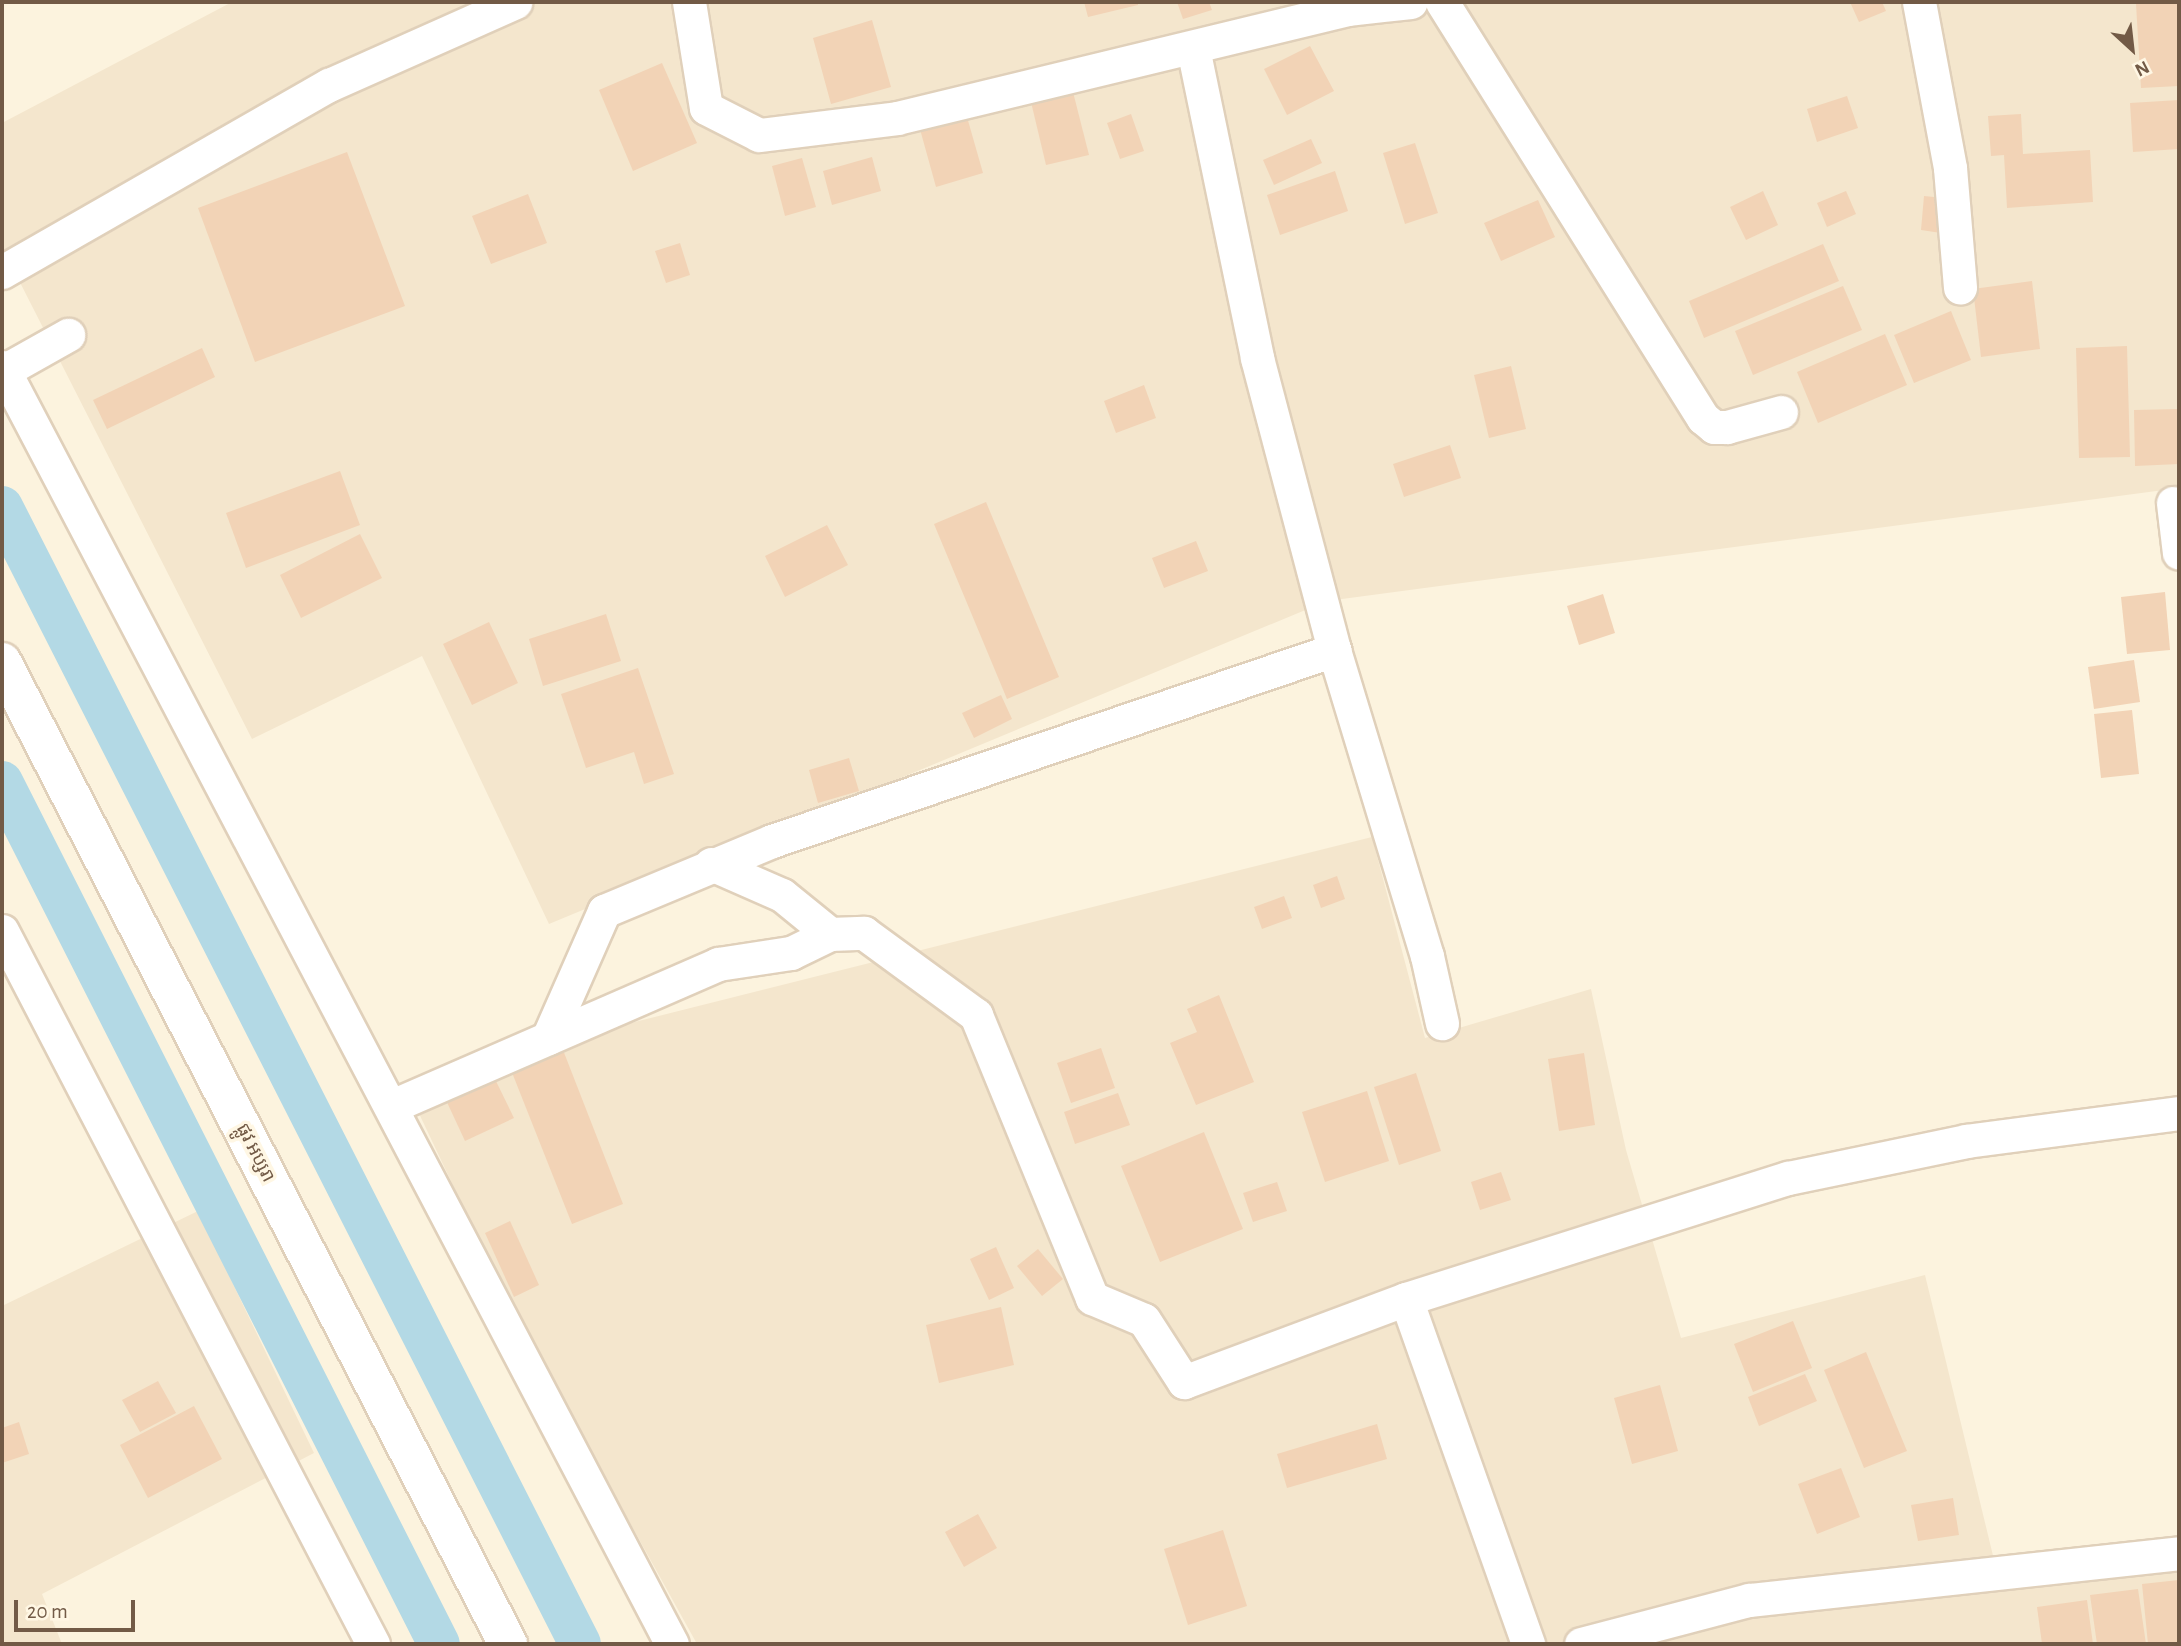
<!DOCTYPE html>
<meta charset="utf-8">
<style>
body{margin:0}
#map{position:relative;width:2181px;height:1646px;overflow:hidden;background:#fcf3de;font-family:"Alegreya Sans","Noto Sans Khmer",sans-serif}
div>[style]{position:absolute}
.residential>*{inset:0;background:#f4e6cd}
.canal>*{height:42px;margin:-21px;padding:0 21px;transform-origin:21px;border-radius:21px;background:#b3d9e5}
.building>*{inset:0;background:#f2d3b6}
.roads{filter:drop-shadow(2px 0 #e0d0ba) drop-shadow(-2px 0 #e0d0ba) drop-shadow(0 2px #e0d0ba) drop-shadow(0 -2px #e0d0ba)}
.street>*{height:33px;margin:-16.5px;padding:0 16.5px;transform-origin:16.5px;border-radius:16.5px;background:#fff}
.secondary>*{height:38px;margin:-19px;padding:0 19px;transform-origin:19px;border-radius:19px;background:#fff}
span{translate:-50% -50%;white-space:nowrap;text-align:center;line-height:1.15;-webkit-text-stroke:7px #fff7e4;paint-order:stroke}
.street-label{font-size:19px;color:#725a46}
.frame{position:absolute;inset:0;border:4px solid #725a46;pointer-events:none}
.north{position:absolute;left:2097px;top:14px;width:70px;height:70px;-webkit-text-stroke:5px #fff7e4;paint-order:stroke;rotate:153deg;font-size:19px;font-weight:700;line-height:28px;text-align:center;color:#725a46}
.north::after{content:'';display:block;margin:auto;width:24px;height:32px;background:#725a46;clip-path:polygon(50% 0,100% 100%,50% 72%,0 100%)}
.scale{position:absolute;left:14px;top:1600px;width:121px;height:32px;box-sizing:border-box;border:4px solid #725a46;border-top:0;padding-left:9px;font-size:21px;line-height:24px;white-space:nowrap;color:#725a46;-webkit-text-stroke:5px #fff7e4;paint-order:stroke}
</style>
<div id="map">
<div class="residential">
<div style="clip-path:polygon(232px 2px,2179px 2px,2179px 488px,1327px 601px,549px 924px,422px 656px,252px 739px,2px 247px,2px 123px)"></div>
<div style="clip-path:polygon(1372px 837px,1425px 1038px,1591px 989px,1626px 1150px,1681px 1338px,1925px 1275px,1996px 1568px,2179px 1540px,2179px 1644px,697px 1644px,510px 1306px,415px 1105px,567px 1039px)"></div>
<div style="clip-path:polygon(198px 1211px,314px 1453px,42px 1594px,62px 1644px,2px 1644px,2px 1306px)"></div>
</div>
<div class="canal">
<div style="left:2px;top:507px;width:1275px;rotate:63.05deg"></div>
<div style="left:2px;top:782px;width:966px;rotate:63.12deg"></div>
</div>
<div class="building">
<div style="clip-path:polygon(1084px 2px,1138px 2px,1138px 5px,1088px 17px)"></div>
<div style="clip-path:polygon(1177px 2px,1209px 2px,1212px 10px,1183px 19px)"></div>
<div style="clip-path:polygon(1850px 2px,1882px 2px,1886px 11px,1859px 22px)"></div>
<div style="clip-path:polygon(2179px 2px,2179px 86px,2141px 88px,2136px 4px)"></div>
<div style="clip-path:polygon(872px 20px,891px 87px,831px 104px,813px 38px)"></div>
<div style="clip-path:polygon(1310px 46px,1334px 91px,1287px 115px,1264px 69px)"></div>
<div style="clip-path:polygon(662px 63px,697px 143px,633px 171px,599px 90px)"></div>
<div style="clip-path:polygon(1073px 92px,1089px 155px,1046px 165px,1031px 102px)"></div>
<div style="clip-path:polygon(1847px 96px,1858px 128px,1817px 142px,1807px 109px)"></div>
<div style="clip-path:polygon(2179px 100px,2179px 149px,2133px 152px,2130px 103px)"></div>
<div style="clip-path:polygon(965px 110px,983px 173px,936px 187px,918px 122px)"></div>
<div style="clip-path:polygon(1131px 114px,1144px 151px,1120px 159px,1107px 123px)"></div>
<div style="clip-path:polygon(2021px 114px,2023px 154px,2090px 150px,2093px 202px,2007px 208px,2004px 155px,1991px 156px,1988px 116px)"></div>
<div style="clip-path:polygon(1311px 139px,1322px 163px,1274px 185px,1263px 160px)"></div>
<div style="clip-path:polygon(1415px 143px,1438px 213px,1405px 224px,1383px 153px)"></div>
<div style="clip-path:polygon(347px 152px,405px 306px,255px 362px,198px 208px)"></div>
<div style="clip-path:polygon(872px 157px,881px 191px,832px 205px,823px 171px)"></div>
<div style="clip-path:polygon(802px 158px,816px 207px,785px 216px,772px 166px)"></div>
<div style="clip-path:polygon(1335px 171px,1348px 211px,1280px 235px,1267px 195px)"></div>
<div style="clip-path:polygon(1763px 191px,1778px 225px,1746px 240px,1730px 207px)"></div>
<div style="clip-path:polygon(1846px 191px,1856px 214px,1827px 227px,1817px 203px)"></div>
<div style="clip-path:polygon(528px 194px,547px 243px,491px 264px,472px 216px)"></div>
<div style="clip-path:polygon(1924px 196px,1944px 198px,1941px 233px,1921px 230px)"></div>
<div style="clip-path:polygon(1538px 200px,1555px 237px,1501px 261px,1484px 223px)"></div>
<div style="clip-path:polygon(680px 243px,690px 275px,666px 283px,655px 251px)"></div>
<div style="clip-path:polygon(1823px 244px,1839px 281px,1704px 338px,1689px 301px)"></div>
<div style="clip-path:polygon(2032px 281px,2040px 349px,1981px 357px,1973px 289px)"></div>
<div style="clip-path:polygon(1843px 286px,1862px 330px,1753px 375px,1735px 331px)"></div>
<div style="clip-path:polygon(1951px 311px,1971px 360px,1914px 383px,1894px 335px)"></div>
<div style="clip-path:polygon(1885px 334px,1907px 385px,1818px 423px,1797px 372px)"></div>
<div style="clip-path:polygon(2127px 346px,2130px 457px,2079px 458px,2076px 348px)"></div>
<div style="clip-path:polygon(202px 348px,215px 377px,107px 429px,93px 400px)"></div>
<div style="clip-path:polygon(1511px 366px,1526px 429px,1489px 438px,1474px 375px)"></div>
<div style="clip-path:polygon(1144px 385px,1156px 418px,1116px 433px,1104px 401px)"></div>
<div style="clip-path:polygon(2179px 409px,2179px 464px,2135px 466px,2134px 410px)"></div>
<div style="clip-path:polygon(1450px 445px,1461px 478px,1404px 497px,1393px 464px)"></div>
<div style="clip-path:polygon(340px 471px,360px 525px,246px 568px,226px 513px)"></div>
<div style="clip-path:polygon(986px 502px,1059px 677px,1007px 699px,934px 524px)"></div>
<div style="clip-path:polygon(827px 525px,848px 565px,785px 597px,765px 556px)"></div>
<div style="clip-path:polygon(360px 534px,382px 578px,301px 618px,280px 575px)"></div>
<div style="clip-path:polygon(1196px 541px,1208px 571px,1164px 588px,1152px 558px)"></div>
<div style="clip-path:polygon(2165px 592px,2170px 650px,2127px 654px,2121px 597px)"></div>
<div style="clip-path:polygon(1603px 594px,1615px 633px,1579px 645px,1567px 606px)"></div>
<div style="clip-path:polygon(606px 614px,621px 661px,543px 686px,529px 639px)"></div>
<div style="clip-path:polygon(489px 622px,518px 683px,472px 705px,443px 644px)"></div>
<div style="clip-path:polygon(2134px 660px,2140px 702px,2094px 709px,2088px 667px)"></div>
<div style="clip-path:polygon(638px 668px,674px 774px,644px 784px,634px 752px,586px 768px,561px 694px)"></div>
<div style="clip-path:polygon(1001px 695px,1012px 719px,974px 738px,962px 713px)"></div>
<div style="clip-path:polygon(2132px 710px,2139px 774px,2101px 778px,2094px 714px)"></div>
<div style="clip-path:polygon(849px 758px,859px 791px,818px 803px,809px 770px)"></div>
<div style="clip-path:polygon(1337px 876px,1345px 899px,1321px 908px,1313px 885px)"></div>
<div style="clip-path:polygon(1284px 896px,1292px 918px,1262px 929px,1254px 907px)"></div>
<div style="clip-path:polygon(1219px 995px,1254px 1082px,1196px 1105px,1170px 1043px,1197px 1032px,1187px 1009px)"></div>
<div style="clip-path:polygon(1101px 1048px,1115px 1088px,1071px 1103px,1057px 1063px)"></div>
<div style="clip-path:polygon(563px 1050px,623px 1204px,572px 1224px,511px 1070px)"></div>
<div style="clip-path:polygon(1584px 1053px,1595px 1125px,1559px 1131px,1548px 1059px)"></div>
<div style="clip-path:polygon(1416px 1073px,1441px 1151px,1399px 1165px,1374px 1087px)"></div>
<div style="clip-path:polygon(493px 1075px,514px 1118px,465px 1141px,445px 1098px)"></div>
<div style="clip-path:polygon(1367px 1091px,1389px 1161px,1325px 1182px,1302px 1112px)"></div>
<div style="clip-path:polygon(1118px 1093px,1130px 1125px,1075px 1144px,1064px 1112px)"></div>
<div style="clip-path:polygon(1204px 1132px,1243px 1229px,1160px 1262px,1121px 1166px)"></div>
<div style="clip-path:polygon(1501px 1172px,1511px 1200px,1480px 1210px,1471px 1182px)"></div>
<div style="clip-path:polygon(1277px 1182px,1287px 1211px,1253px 1222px,1243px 1193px)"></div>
<div style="clip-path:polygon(510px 1221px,539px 1285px,514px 1297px,485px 1233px)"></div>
<div style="clip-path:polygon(996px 1247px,1014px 1288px,989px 1300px,970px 1259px)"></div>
<div style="clip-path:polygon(1038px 1249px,1063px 1279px,1042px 1296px,1017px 1266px)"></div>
<div style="clip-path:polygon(1001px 1307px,1014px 1365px,939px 1383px,926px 1325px)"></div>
<div style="clip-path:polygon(1793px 1321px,1812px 1368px,1753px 1392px,1734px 1344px)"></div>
<div style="clip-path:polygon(1866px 1352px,1907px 1451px,1864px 1468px,1824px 1370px)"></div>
<div style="clip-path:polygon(1805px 1374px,1817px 1401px,1759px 1426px,1748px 1397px)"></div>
<div style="clip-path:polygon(158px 1381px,176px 1413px,140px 1432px,122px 1400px)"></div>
<div style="clip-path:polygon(1660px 1385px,1678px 1451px,1632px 1464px,1614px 1398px)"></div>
<div style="clip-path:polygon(194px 1406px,222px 1459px,148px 1498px,120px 1445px)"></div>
<div style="clip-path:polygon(19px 1422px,29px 1454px,2px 1463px,2px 1428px)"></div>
<div style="clip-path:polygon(1377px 1424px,1387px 1459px,1287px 1488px,1277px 1454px)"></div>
<div style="clip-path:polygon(1841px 1468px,1860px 1517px,1817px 1534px,1798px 1484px)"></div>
<div style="clip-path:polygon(1953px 1498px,1959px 1535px,1918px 1541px,1911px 1505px)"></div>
<div style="clip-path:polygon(978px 1514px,997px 1548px,964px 1567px,945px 1532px)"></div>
<div style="clip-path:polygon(1223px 1530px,1247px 1606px,1188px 1625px,1164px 1549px)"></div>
<div style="clip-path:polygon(2179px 1580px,2179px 1644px,2148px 1644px,2142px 1584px)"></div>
<div style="clip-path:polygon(2138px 1589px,2146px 1644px,2097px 1644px,2090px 1595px)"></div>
<div style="clip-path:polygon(2087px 1600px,2093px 1644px,2042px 1644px,2037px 1607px)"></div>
</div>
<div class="roads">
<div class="street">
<div style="left:689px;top:2px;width:107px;rotate:80.9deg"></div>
<div style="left:706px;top:108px;width:59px;rotate:27deg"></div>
<div style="left:759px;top:135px;width:139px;rotate:-7deg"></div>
<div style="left:897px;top:118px;width:463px;rotate:-13.6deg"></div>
<div style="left:1347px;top:9px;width:64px;rotate:-6.2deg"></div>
<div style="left:1442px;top:2px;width:491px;rotate:57.9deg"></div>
<div style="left:1703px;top:418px;width:14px;rotate:39deg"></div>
<div style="left:1714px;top:427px;width:13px"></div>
<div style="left:1727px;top:427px;width:56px;rotate:-15.5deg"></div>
<div style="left:1919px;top:2px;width:169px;rotate:79.4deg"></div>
<div style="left:1950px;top:168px;width:120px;rotate:85.2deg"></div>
<div style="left:1193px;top:48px;width:317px;rotate:78.3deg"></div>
<div style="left:1257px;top:358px;width:302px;rotate:75.2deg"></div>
<div style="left:1334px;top:650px;width:320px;rotate:73.1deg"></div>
<div style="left:1427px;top:956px;width:69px;rotate:77.4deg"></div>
<div style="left:2px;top:272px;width:377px;rotate:-29.8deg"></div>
<div style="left:329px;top:85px;width:204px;rotate:-24deg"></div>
<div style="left:2px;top:367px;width:1442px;rotate:62.32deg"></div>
<div style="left:2px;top:372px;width:76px;rotate:-29.3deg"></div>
<div style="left:2173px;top:503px;width:50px;rotate:83.2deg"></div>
<div style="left:711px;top:864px;width:77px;rotate:23.6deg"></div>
<div style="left:782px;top:895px;width:62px;rotate:39.1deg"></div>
<div style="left:2px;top:931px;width:804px;rotate:62.51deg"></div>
<div style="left:548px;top:1038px;width:139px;rotate:-66.2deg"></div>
<div style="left:604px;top:911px;width:182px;rotate:-22.6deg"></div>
<div style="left:772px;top:841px;width:594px;rotate:-18.77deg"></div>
<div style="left:392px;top:1106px;width:356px;rotate:-23.5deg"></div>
<div style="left:718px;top:964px;width:74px;rotate:-8.6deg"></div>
<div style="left:791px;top:953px;width:43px;rotate:-26deg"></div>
<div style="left:830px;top:934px;width:34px;rotate:-2deg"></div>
<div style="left:864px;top:933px;width:139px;rotate:36.2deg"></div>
<div style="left:976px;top:1015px;width:306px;rotate:67.7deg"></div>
<div style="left:1092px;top:1298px;width:56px;rotate:22.9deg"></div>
<div style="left:1144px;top:1320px;width:74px;rotate:57.2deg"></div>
<div style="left:1184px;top:1382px;width:237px;rotate:-20.5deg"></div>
<div style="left:1406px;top:1299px;width:401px;rotate:-17.6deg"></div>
<div style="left:1788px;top:1178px;width:182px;rotate:-11.7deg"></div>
<div style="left:1966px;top:1141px;width:215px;rotate:-7.5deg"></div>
<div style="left:1406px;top:1299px;width:366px;rotate:70.5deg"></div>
<div style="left:1581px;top:1644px;width:174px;rotate:-14.7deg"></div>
<div style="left:1749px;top:1600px;width:433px;rotate:-6.2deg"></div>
</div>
<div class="secondary">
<div style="left:2px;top:662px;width:1105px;rotate:62.74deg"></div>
</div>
</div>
<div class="street-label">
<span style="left:255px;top:1153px;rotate:63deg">ផ្លូវ អប្សរា</span>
</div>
<div class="frame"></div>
<div class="north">N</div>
<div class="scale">20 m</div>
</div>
